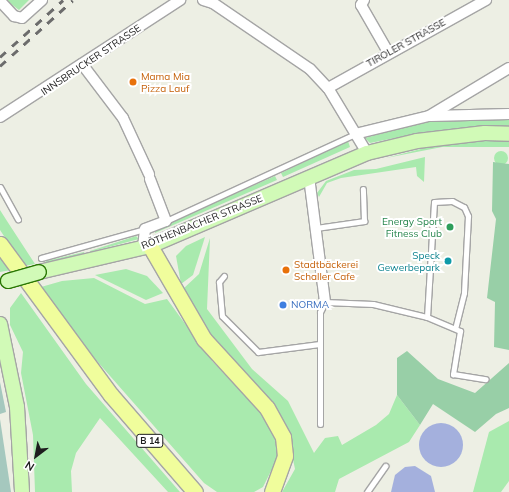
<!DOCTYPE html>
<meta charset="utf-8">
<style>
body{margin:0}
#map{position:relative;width:509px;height:492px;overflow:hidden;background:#edefe4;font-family:Mulish,sans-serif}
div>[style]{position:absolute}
.grass>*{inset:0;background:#a9eaae}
.round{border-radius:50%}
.forest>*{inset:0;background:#98cfa7}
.cemetery>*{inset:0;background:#a5c8be}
.water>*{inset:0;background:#a4b0dd}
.roads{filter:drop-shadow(1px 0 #a5a5a5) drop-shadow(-1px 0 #a5a5a5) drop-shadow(0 1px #a5a5a5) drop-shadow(0 -1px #a5a5a5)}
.lane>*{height:5px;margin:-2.5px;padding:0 2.5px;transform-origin:2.5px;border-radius:2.5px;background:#fff}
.street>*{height:10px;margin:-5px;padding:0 5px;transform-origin:5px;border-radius:5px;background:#fff}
.secondary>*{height:14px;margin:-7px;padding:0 7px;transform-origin:7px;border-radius:7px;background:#d1fab7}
.primary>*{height:15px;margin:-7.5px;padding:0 7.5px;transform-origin:7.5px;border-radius:7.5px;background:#f0fd9c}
.rail>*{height:3px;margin-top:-1.5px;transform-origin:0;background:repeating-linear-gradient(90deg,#6c6c6c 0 8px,transparent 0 16px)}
.bridges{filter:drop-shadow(1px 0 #2a7704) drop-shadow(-1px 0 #2a7704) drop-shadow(0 1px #2a7704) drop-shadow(0 -1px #2a7704)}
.secondary-bridge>*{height:14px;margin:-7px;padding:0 7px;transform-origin:7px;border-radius:7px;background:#d1fab7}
.dots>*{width:11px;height:11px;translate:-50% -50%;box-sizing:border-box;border:2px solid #fff;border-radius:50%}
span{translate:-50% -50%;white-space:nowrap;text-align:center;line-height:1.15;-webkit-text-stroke:4px #fff;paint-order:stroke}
.shield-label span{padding:1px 3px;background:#fff;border:1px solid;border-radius:3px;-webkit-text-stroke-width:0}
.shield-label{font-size:9px;color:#1e1e1e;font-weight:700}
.street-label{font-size:10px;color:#1e1e1e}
.food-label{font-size:10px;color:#c56008}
.left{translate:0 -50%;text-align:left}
.leisure-label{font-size:10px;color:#27864d}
.right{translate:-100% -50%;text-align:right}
.culture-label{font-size:10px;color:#0d838f}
.shop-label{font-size:10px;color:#366cbe}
.north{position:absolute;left:16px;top:436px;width:40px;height:40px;-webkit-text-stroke:3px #fff;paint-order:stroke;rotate:212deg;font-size:11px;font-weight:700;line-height:16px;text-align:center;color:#1e1e1e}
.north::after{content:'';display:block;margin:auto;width:14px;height:18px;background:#1e1e1e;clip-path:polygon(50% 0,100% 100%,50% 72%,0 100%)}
</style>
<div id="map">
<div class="grass">
<div style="clip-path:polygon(6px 0,29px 0,19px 10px)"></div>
<div style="clip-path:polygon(509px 117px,509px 126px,425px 132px,370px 143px,365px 138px,427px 121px)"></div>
<div style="clip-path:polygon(509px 138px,509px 147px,442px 147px,386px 158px,440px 144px)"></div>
<div style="clip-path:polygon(348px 141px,350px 147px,283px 177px,281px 173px)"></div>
<div class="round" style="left:494px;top:151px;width:14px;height:14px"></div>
<div style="clip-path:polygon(425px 157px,424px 182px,417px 176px,416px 167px,341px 178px,327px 183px,319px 197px,317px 193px,326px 181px,354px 170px,376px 169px)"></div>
<div style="clip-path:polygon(275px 176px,277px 180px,155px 233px,155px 229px)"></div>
<div style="clip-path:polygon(0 210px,7px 221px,35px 264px,24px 266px,0 230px)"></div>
<div style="clip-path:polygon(136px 236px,139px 239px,90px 252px,90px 251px)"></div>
<div style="clip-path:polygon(205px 237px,193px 275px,181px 284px,176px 256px,186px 246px)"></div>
<div style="clip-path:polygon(210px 238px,207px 309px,252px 369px,288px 401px,314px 453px,325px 438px,338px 436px,342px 445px,376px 425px,389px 414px,397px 395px,420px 425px,409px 442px,339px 479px,335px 492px,282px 492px,295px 469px,287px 431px,209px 337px,183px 289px,199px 274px)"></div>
<div style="clip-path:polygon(84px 252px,85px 254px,46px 263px,46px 261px)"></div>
<div style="clip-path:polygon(0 254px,11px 270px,0 272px)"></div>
<div style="clip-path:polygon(126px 269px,147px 276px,163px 293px,146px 300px,95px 275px)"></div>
<div style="clip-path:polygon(94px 278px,145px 304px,167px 299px,213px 362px,266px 418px,277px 440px,277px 459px,263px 487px,254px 492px,217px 492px,204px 483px,96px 360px,41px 287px,62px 281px)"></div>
<div style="clip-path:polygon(21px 293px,86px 384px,180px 492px,168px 492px,100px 418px,76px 453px,71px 471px,72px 492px,35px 492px,33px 435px,21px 373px,23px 352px,10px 325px,10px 308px)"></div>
<div style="clip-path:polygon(509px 421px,509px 481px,501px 492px,473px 492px,489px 432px)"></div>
</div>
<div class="forest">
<div style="clip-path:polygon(493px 162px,509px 164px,509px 350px,494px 347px,495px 302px,487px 298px,496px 219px,492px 211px)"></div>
<div style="clip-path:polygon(407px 351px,438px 379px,475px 393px,509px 363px,509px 408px,496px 414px,475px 432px,433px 404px,420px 425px,397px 395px,397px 358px)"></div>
</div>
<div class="cemetery">
<div style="clip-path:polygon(0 382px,6px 412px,0 414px)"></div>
<div style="clip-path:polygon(0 419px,11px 492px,0 492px)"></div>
</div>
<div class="water">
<div class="round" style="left:419px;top:423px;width:44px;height:44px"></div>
<div style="clip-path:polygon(415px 466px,431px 476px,435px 492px,391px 492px,395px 475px,405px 467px)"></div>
</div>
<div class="roads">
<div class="lane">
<div style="left:0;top:187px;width:37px;rotate:61deg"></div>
<div style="left:166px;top:221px;width:208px;rotate:-24.7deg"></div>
<div style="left:316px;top:228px;width:49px;rotate:-8.3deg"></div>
<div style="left:364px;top:221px;width:32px;rotate:-92deg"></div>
<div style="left:41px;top:258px;width:108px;rotate:-15.6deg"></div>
<div style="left:224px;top:276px;width:8px;rotate:130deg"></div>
<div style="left:219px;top:282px;width:34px;rotate:85deg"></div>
<div style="left:222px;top:316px;width:51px;rotate:45deg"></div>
<div style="left:258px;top:352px;width:62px;rotate:-7.5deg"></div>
<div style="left:427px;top:317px;width:115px;rotate:-86.5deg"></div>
<div style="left:434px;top:202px;width:18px;rotate:-3deg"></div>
<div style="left:452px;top:201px;width:13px;rotate:27deg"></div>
<div style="left:464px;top:207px;width:10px;rotate:66deg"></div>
<div style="left:468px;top:216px;width:77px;rotate:93deg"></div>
<div style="left:464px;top:293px;width:36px;rotate:104deg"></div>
<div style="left:320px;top:424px;width:112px;rotate:-90deg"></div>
<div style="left:320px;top:312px;width:11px;rotate:-63deg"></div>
<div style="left:325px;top:302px;width:48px;rotate:2.4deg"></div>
<div style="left:373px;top:304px;width:56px;rotate:13.5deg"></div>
<div style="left:427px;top:317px;width:36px;rotate:23deg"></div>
<div style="left:460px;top:331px;width:44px;rotate:99.2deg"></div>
<div style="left:453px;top:374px;width:33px;rotate:9deg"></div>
<div style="left:367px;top:492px;width:32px;rotate:-55deg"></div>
</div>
<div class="street">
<div style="left:203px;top:0;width:10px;rotate:17deg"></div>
<div style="left:213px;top:3px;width:117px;rotate:34.2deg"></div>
<div style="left:310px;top:69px;width:26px;rotate:47deg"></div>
<div style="left:328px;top:88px;width:76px;rotate:59deg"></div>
<div style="left:364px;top:0;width:6px;rotate:121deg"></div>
<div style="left:361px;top:5px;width:54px;rotate:60.1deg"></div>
<div style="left:0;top:1px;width:21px;rotate:47deg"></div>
<div style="left:14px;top:16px;width:8px;rotate:14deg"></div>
<div style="left:22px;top:18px;width:27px;rotate:-42deg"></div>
<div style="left:82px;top:64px;width:68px;rotate:52.8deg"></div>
<div style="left:123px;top:118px;width:62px;rotate:65.1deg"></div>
<div style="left:328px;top:88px;width:181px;rotate:-29.1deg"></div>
<div style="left:431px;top:116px;width:78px;rotate:-1.5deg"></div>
<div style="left:0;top:117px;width:215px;rotate:-33deg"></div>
<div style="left:355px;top:134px;width:76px;rotate:-13.7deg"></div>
<div style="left:429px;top:116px;width:93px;rotate:-31deg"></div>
<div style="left:309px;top:177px;width:126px;rotate:82.7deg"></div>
<div style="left:143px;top:248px;width:19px;rotate:-84deg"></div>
<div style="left:145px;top:229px;width:22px;rotate:-21deg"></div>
<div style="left:166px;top:221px;width:45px;rotate:-110.9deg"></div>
</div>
<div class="secondary">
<div style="left:39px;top:272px;width:114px;rotate:-13.2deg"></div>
<div style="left:150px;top:246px;width:236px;rotate:-23.2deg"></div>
<div style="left:367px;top:153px;width:51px;rotate:-13.5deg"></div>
<div style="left:417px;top:141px;width:68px;rotate:-6.7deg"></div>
<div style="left:485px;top:133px;width:24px;rotate:2deg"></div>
<div style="left:0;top:324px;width:85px;rotate:78.4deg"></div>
<div style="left:17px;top:407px;width:85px;rotate:86.6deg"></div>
</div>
<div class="primary">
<div style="left:0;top:244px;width:187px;rotate:53.7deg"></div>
<div style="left:111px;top:395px;width:128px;rotate:49.1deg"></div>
<div style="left:150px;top:246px;width:108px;rotate:59.9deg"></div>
<div style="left:204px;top:339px;width:93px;rotate:47.6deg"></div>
<div style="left:267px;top:408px;width:33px;rotate:61deg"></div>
<div style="left:283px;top:437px;width:19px;rotate:84deg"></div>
<div style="left:285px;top:456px;width:38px;rotate:110deg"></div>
</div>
</div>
<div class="rail">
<div style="left:0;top:57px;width:85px;rotate:-42.1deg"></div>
<div style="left:0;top:66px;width:98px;rotate:-42.1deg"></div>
</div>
<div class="bridges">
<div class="secondary-bridge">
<div style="left:8px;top:281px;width:32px;rotate:-16deg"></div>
</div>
</div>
<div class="dots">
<div style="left:133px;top:82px;background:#e8710a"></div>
<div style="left:450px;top:227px;background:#2e9e5b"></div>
<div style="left:448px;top:261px;background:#0f9aa8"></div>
<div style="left:286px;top:270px;background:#e8710a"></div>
<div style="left:283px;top:305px;background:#3f7fe0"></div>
</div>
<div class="shield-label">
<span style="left:150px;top:441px">B 14</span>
</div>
<div class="street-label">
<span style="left:406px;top:43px;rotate:-29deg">TIROLER STRASSE</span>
<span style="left:91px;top:60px;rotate:-34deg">INNSBRUCKER STRASSE</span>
<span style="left:202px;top:222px;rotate:-22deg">RÖTHENBACHER STRASSE</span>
</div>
<div class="food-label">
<span class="left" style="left:141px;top:82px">Mama Mia<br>Pizza Lauf</span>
<span class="left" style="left:294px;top:270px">Stadtbäckerei<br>Schaller Cafe</span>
</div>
<div class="leisure-label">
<span class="right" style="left:442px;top:227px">Energy Sport<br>Fitness Club</span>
</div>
<div class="culture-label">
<span class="right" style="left:440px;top:261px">Speck<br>Gewerbepark</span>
</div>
<div class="shop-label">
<span class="left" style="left:291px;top:305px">NORMA</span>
</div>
<div class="north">N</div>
</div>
